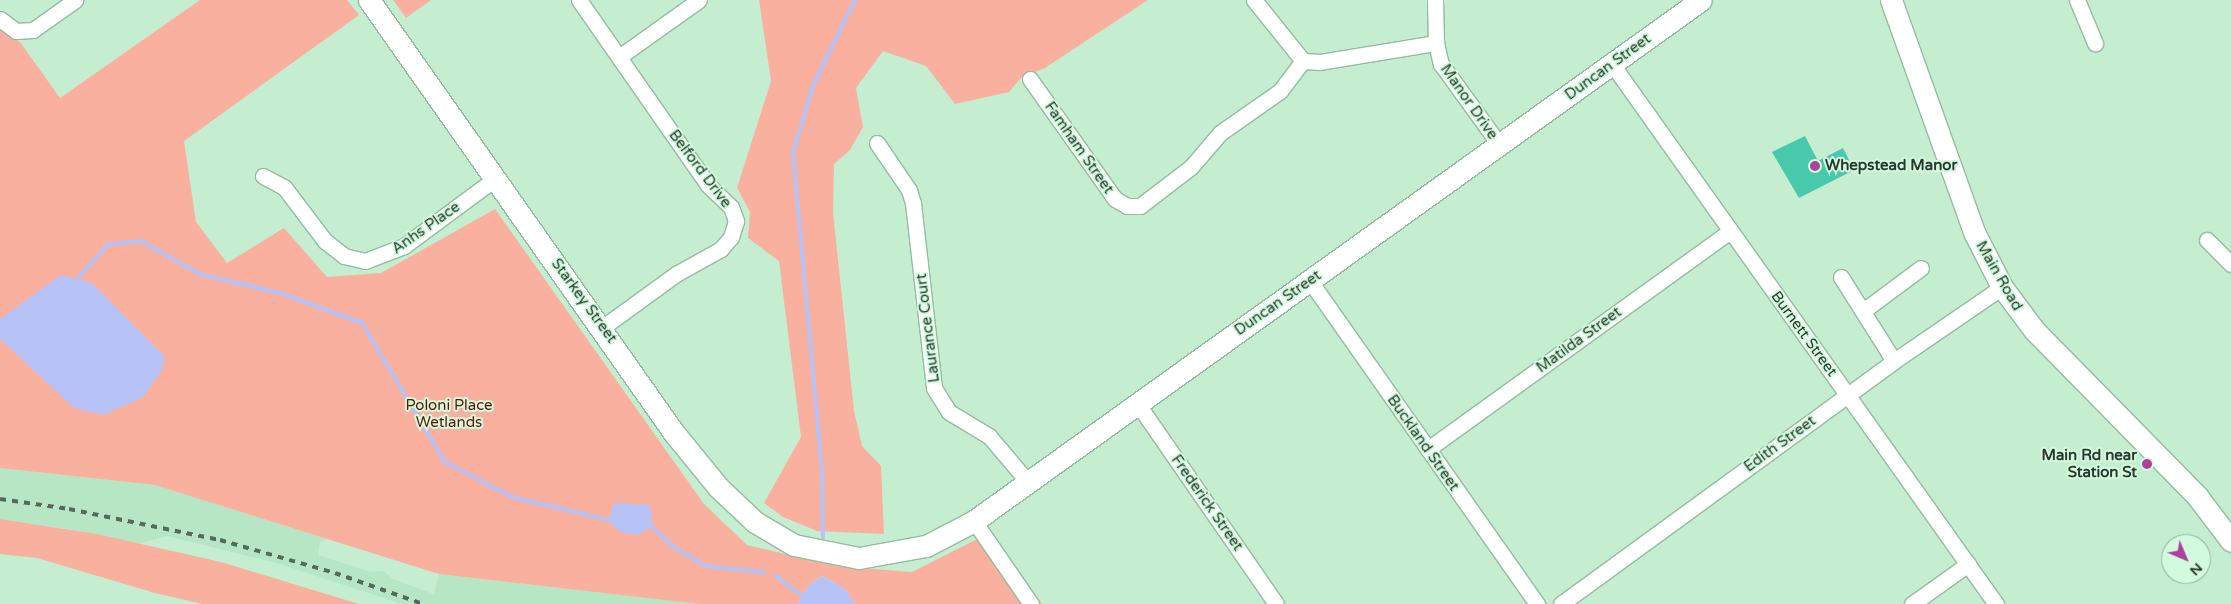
<!DOCTYPE html>
<style>
body{margin:0}
#map{position:relative;width:2231px;height:604px;overflow:hidden;background:#c5eed1;font-family:"Varela Round",sans-serif}
div>[style]{position:absolute}
.built>*{inset:0;background:#b6e6c4}
.green>*{inset:0;background:#fab09e}
.water>*{inset:0;background:#b7c3f6}
.stream>*{height:4px;margin:-2px;padding:0 2px;transform-origin:2px;border-radius:2px;background:#b7c3f6}
.building>*{inset:0;background:#49c9ab}
.roads{filter:drop-shadow(1px 0 #94bca0) drop-shadow(-1px 0 #94bca0) drop-shadow(0 1px #94bca0) drop-shadow(0 -1px #94bca0)}
.street>*{height:15px;margin:-7.5px;padding:0 7.5px;transform-origin:7.5px;border-radius:7.5px;background:#fff}
.secondary>*{height:21px;margin:-10.5px;padding:0 10.5px;transform-origin:10.5px;border-radius:10.5px;background:#fff}
.rail>*{height:4px;margin-top:-2px;transform-origin:0;background:repeating-linear-gradient(90deg,#546a5a 0 6px,transparent 0 12px)}
.dots>*{width:14px;height:14px;translate:-50% -50%;box-sizing:border-box;border:2px solid #d2fbde;border-radius:50%}
span{translate:-50% -50%;white-space:nowrap;text-align:center;line-height:1.15;-webkit-text-stroke:4px #d2fbde;paint-order:stroke}
.street-label{font-size:15px;color:#29392e}
.poi-label{font-size:15px;color:#29392e;font-weight:700}
.left{translate:0 -50%;text-align:left}
.right{translate:-100% -50%;text-align:right}
.park-label{font-size:15px;color:#610}
.north{position:absolute;left:2161px;top:534px;width:50px;height:50px;box-sizing:border-box;background:#d2fbde;border:1px solid #8ead98;border-radius:50%;rotate:135deg;font-size:14px;font-weight:700;line-height:20px;text-align:center;color:#29392e}
.north::after{content:'';display:block;margin:auto;width:18px;height:22px;background:#ae3f9d;clip-path:polygon(50% 0,100% 100%,50% 72%,0 100%)}
</style>
<div id="map">
<div class="built">
<div style="clip-path:polygon(0 468px,155px 485px,327px 539px,320px 542px,318px 555px,371px 572px,384px 571px,393px 579px,434px 594px,439px 574px,699px 604px,402px 604px,280px 564px,167px 536px,133px 545px,68px 529px,0 519px)"></div>
</div>
<div class="green">
<div style="clip-path:polygon(200px 0,347px 0,359px 15px,184px 141px,196px 222px,227px 263px,284px 228px,327px 277px,381px 273px,495px 209px,704px 504px,747px 545px,836px 566px,912px 572px,991px 532px,1042px 604px,855px 604px,845px 589px,822px 576px,809px 585px,798px 604px,699px 604px,439px 574px,155px 485px,0 468px,0 29px,20px 42px,60px 98px)"></div>
<div style="clip-path:polygon(393px 0,431px 0,406px 18px)"></div>
<div style="clip-path:polygon(759px 0,1148px 0,1045px 68px,1022px 77px,1009px 92px,955px 104px,926px 66px,883px 51px,856px 88px,863px 127px,850px 150px,834px 164px,833px 212px,854px 411px,862px 446px,881px 466px,884px 534px,817px 531px,783px 517px,764px 503px,801px 437px,779px 261px,748px 238px,750px 212px,737px 188px,771px 81px)"></div>
<div style="clip-path:polygon(0 519px,97px 534px,221px 562px,359px 604px,202px 604px,155px 593px,37px 558px,0 554px)"></div>
</div>
<div class="water">
<div style="clip-path:polygon(61px 275px,92px 283px,165px 357px,161px 372px,142px 398px,103px 415px,74px 408px,0 339px,0 319px)"></div>
<div style="clip-path:polygon(614px 503px,650px 505px,653px 526px,638px 535px,622px 533px,608px 521px)"></div>
<div style="clip-path:polygon(822px 576px,845px 589px,855px 604px,798px 604px,809px 585px)"></div>
</div>
<div class="stream">
<div style="left:74px;top:283px;width:52px;rotate:-48.9deg"></div>
<div style="left:108px;top:244px;width:33px;rotate:-5deg"></div>
<div style="left:141px;top:241px;width:68px;rotate:29.2deg"></div>
<div style="left:200px;top:274px;width:82px;rotate:13.4deg"></div>
<div style="left:280px;top:293px;width:87px;rotate:20.1deg"></div>
<div style="left:362px;top:323px;width:162px;rotate:59.2deg"></div>
<div style="left:445px;top:462px;width:76px;rotate:27.6deg"></div>
<div style="left:512px;top:497px;width:104px;rotate:13.4deg"></div>
<div style="left:649px;top:524px;width:35px;rotate:43deg"></div>
<div style="left:675px;top:548px;width:36px;rotate:30deg"></div>
<div style="left:706px;top:566px;width:58px;rotate:5.9deg"></div>
<div style="left:823px;top:537px;width:66px;rotate:-90.9deg"></div>
<div style="left:822px;top:471px;width:320px;rotate:-95.2deg"></div>
<div style="left:793px;top:152px;width:69px;rotate:-73.1deg"></div>
<div style="left:813px;top:86px;width:96px;rotate:-64deg"></div>
<div style="left:776px;top:576px;width:31px;rotate:37deg"></div>
<div style="left:801px;top:595px;width:10px;rotate:61deg"></div>
</div>
<div class="building">
<div style="clip-path:polygon(1805px 136px,1818px 161px,1843px 148px,1854px 170px,1799px 198px,1772px 152px)"></div>
</div>
<div class="roads">
<div class="street">
<div style="left:579px;top:0;width:226px;rotate:55.1deg"></div>
<div style="left:708px;top:185px;width:32px;rotate:44deg"></div>
<div style="left:731px;top:207px;width:15px;rotate:70deg"></div>
<div style="left:736px;top:221px;width:17px;rotate:107deg"></div>
<div style="left:731px;top:237px;width:16px;rotate:130deg"></div>
<div style="left:721px;top:249px;width:51px;rotate:150.9deg"></div>
<div style="left:676px;top:274px;width:90px;rotate:144deg"></div>
<div style="left:1254px;top:0;width:78px;rotate:51.2deg"></div>
<div style="left:1435px;top:0;width:43px;rotate:88.7deg"></div>
<div style="left:1436px;top:43px;width:22px;rotate:77deg"></div>
<div style="left:1441px;top:64px;width:99px;rotate:54.1deg"></div>
<div style="left:2077px;top:0;width:47px;rotate:67.3deg"></div>
<div style="left:0;top:19px;width:20px;rotate:37deg"></div>
<div style="left:16px;top:31px;width:17px;rotate:-3deg"></div>
<div style="left:33px;top:30px;width:52px;rotate:-35.5deg"></div>
<div style="left:619px;top:57px;width:98px;rotate:-35.5deg"></div>
<div style="left:1612px;top:64px;width:663px;rotate:54.58deg"></div>
<div style="left:1030px;top:79px;width:147px;rotate:54.7deg"></div>
<div style="left:1115px;top:199px;width:14px;rotate:30deg"></div>
<div style="left:1127px;top:206px;width:13px"></div>
<div style="left:1140px;top:206px;width:64px;rotate:-37.4deg"></div>
<div style="left:1191px;top:167px;width:45px;rotate:-49.5deg"></div>
<div style="left:1220px;top:133px;width:73px;rotate:-35deg"></div>
<div style="left:1280px;top:91px;width:38px;rotate:-53deg"></div>
<div style="left:1303px;top:61px;width:17px;rotate:3deg"></div>
<div style="left:1320px;top:62px;width:118px;rotate:-9.3deg"></div>
<div style="left:877px;top:143px;width:57px;rotate:55.8deg"></div>
<div style="left:909px;top:190px;width:14px;rotate:73deg"></div>
<div style="left:913px;top:203px;width:186px;rotate:83.5deg"></div>
<div style="left:934px;top:388px;width:28px;rotate:58deg"></div>
<div style="left:949px;top:412px;width:47px;rotate:31deg"></div>
<div style="left:989px;top:436px;width:60px;rotate:49.7deg"></div>
<div style="left:263px;top:176px;width:24px;rotate:28deg"></div>
<div style="left:284px;top:187px;width:68px;rotate:52.8deg"></div>
<div style="left:325px;top:241px;width:24px;rotate:38deg"></div>
<div style="left:344px;top:256px;width:22px;rotate:13deg"></div>
<div style="left:365px;top:261px;width:42px;rotate:-21deg"></div>
<div style="left:404px;top:246px;width:114px;rotate:-36.5deg"></div>
<div style="left:2207px;top:240px;width:34px;rotate:45deg"></div>
<div style="left:1841px;top:277px;width:99px;rotate:57.8deg"></div>
<div style="left:1310px;top:281px;width:395px;rotate:54.9deg"></div>
<div style="left:1863px;top:311px;width:72px;rotate:-36.6deg"></div>
<div style="left:1137px;top:403px;width:244px;rotate:55.3deg"></div>
<div style="left:1428px;top:449px;width:372px;rotate:-35.8deg"></div>
<div style="left:974px;top:521px;width:101px;rotate:55.5deg"></div>
<div style="left:1561px;top:604px;width:412px;rotate:-36.1deg"></div>
<div style="left:1894px;top:361px;width:131px;rotate:-34.4deg"></div>
<div style="left:1912px;top:604px;width:69px;rotate:-35.5deg"></div>
</div>
<div class="secondary">
<div style="left:369px;top:0;width:530px;rotate:54.84deg"></div>
<div style="left:674px;top:433px;width:70px;rotate:50.8deg"></div>
<div style="left:718px;top:487px;width:51px;rotate:43.4deg"></div>
<div style="left:755px;top:522px;width:45px;rotate:30.5deg"></div>
<div style="left:794px;top:545px;width:66px;rotate:11.3deg"></div>
<div style="left:859px;top:558px;width:68px;rotate:-10.2deg"></div>
<div style="left:926px;top:546px;width:54px;rotate:-27.5deg"></div>
<div style="left:974px;top:521px;width:894px;rotate:-35.63deg"></div>
<div style="left:1891px;top:0;width:249px;rotate:70.3deg"></div>
<div style="left:1975px;top:234px;width:59px;rotate:63deg"></div>
<div style="left:2002px;top:287px;width:54px;rotate:53.3deg"></div>
<div style="left:2034px;top:330px;width:233px;rotate:45.5deg"></div>
<div style="left:2197px;top:496px;width:56px;rotate:52.9deg"></div>
</div>
</div>
<div class="rail">
<div style="left:0;top:499px;width:70px;rotate:8.2deg"></div>
<div style="left:69px;top:509px;width:154px;rotate:11.6deg"></div>
<div style="left:220px;top:540px;width:120px;rotate:16deg"></div>
<div style="left:335px;top:573px;width:93px;rotate:19.4deg"></div>
</div>
<div class="dots">
<div style="left:1815px;top:166px;background:#ae3f9d"></div>
<div style="left:2147px;top:464px;background:#ae3f9d"></div>
</div>
<div class="street-label">
<span style="left:1608px;top:67px;rotate:-36deg">Duncan Street</span>
<span style="left:1469px;top:102px;rotate:55deg">Manor Drive</span>
<span style="left:1079px;top:148px;rotate:55deg">Famham Street</span>
<span style="left:700px;top:169px;rotate:53deg">Belford Drive</span>
<span style="left:426px;top:228px;rotate:-35deg">Anhs Place</span>
<span style="left:1999px;top:276px;rotate:60deg">Main Road</span>
<span style="left:584px;top:301px;rotate:54deg">Starkey Street</span>
<span style="left:1278px;top:303px;rotate:-35deg">Duncan Street</span>
<span style="left:928px;top:328px;rotate:-97deg">Laurance Court</span>
<span style="left:1804px;top:334px;rotate:54deg">Burnett Street</span>
<span style="left:1579px;top:340px;rotate:-36deg">Matilda Street</span>
<span style="left:1423px;top:443px;rotate:55deg">Buckland Street</span>
<span style="left:1780px;top:444px;rotate:-36deg">Edith Street</span>
<span style="left:1207px;top:503px;rotate:55deg">Frederick Street</span>
</div>
<div class="poi-label">
<span class="left" style="left:1825px;top:166px">Whepstead Manor</span>
<span class="right" style="left:2137px;top:464px">Main Rd near<br>Station St</span>
</div>
<div class="park-label">
<span style="left:449px;top:414px">Poloni Place<br>Wetlands</span>
</div>
<div class="north">N</div>
</div>
